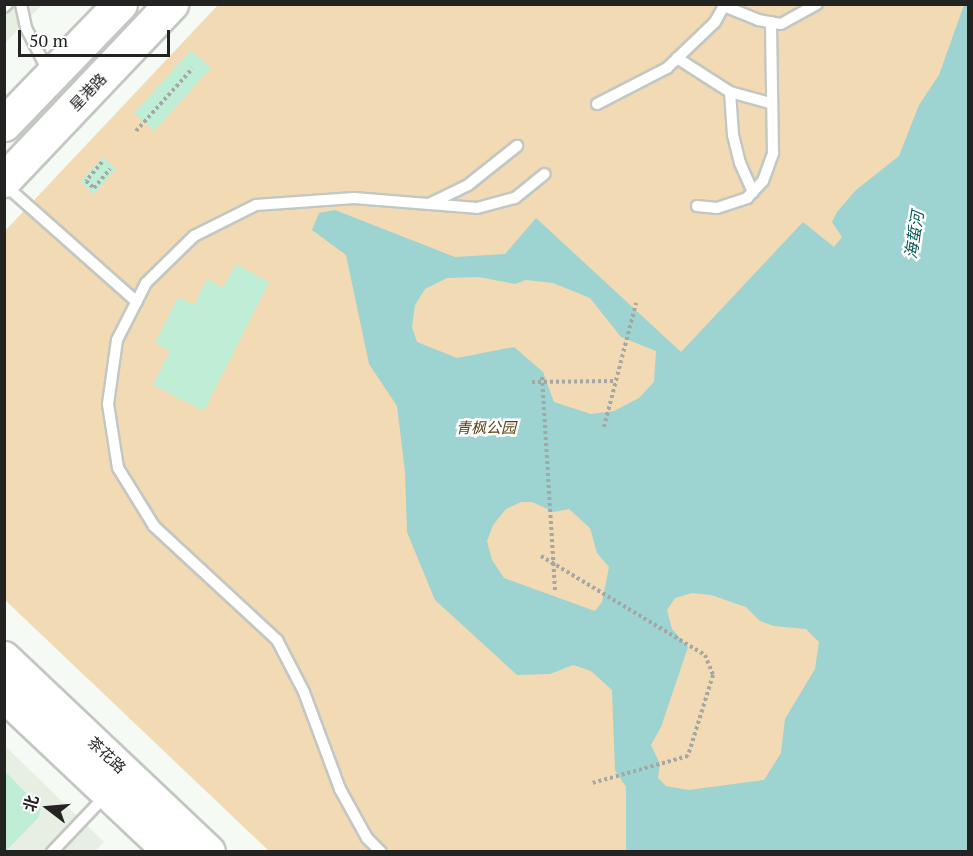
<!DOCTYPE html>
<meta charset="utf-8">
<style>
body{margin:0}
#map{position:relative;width:973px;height:856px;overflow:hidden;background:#f6faf5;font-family:"PT Serif","Noto Sans SC",serif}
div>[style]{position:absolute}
.built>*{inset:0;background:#e7efe3}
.green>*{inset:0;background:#f1dab4}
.water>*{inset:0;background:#9dd3d0}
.building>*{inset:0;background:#bfedd6}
.path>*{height:4px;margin-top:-2px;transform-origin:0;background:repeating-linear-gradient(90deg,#a4a7a3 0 3px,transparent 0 6px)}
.roads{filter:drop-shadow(2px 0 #c3c7c2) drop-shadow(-2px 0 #c3c7c2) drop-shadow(0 2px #c3c7c2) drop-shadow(0 -2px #c3c7c2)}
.lane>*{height:10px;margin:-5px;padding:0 5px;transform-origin:5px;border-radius:5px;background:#fff}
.secondary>*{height:32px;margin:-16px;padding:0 16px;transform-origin:16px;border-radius:16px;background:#fff}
.primary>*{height:33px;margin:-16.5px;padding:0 16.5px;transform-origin:16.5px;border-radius:16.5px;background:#fff}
span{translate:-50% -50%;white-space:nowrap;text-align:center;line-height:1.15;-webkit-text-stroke:5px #fff;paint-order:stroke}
.street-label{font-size:15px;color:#232422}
.park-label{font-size:15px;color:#5b4316;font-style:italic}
.water-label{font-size:16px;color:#065755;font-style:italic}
.frame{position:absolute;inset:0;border:6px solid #232422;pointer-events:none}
.north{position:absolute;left:18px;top:778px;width:60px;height:60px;-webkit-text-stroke:4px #fff;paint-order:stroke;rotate:286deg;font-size:16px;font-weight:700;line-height:24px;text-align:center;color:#232422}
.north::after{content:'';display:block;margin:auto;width:21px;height:27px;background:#232422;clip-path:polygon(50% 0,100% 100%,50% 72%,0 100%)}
.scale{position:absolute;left:18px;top:30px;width:152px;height:27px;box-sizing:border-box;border:3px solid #232422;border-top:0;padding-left:8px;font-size:18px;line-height:21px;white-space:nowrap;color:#232422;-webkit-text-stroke:4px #fff;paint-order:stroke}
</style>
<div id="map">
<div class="built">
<div style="clip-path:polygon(5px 5px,42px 5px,5px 43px)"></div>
<div style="clip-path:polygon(4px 745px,104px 842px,95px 851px,5px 851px)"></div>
</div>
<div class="green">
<div style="clip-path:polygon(218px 5px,968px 5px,968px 851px,269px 851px,5px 600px,4px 232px)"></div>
</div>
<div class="water">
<div style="clip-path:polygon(evenodd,964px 5px,968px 5px,968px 851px,626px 851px,626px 787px,615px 770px,612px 690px,591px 671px,573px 665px,550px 674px,517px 675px,435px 600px,407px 532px,405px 472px,397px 406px,369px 364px,346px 255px,312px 230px,319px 213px,335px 210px,455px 257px,505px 254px,536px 218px,681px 352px,803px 222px,834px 247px,842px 237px,832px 222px,837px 212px,856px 190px,899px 156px,919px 105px,939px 75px,964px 5px,479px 277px,515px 284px,526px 280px,553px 283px,590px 298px,621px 337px,656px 351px,654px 382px,639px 398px,614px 411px,591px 414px,554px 402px,543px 372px,514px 347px,457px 358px,417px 342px,412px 327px,415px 305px,425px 289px,447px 278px,479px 277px,964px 5px,521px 502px,532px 502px,554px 512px,569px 509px,590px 528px,597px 553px,609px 567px,602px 602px,595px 611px,504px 578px,492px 560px,487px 541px,493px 525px,506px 509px,521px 502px,964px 5px,692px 593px,711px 595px,746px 607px,760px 621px,774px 626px,806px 629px,819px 642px,815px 669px,785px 719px,781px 753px,764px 780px,689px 790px,666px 786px,658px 778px,660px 764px,651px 745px,661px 727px,688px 647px,672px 629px,667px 610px,675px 598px,692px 593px)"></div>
</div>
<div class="building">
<div style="clip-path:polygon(191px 50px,211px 68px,154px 131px,134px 113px)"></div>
<div style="clip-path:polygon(103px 157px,116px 169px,94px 194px,80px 182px)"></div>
<div style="clip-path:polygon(236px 264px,269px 282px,204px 411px,153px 385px,170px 351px,155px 343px,178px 297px,194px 305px,207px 279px,223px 288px)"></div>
<div style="clip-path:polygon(4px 770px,41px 809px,38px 818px,5px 852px)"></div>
</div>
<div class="path">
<div style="left:136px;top:131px;width:84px;rotate:-47.9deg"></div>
<div style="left:102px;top:162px;width:25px;rotate:130deg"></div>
<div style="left:86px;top:181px;width:11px;rotate:41deg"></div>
<div style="left:94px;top:188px;width:25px;rotate:-50deg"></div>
<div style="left:542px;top:377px;width:215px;rotate:86.5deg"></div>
<div style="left:532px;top:382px;width:84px;rotate:-0.7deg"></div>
<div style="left:604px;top:427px;width:128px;rotate:-75.5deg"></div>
<div style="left:541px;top:556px;width:192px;rotate:31.1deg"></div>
<div style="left:705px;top:655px;width:22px;rotate:68deg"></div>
<div style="left:713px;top:675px;width:85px;rotate:107.2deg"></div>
<div style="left:688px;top:756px;width:100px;rotate:164.3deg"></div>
</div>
<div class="roads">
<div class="lane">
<div style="left:21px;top:4px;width:25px;rotate:78deg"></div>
<div style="left:26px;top:28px;width:51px;rotate:62.9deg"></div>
<div style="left:724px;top:6px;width:37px;rotate:22deg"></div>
<div style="left:758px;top:20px;width:23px;rotate:10deg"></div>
<div style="left:781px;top:24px;width:41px;rotate:-29.1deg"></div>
<div style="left:4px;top:7px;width:4px;rotate:-45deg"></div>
<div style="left:677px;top:58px;width:63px;rotate:32.7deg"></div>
<div style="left:730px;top:92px;width:41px;rotate:15.4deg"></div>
<div style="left:730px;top:92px;width:43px;rotate:86deg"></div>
<div style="left:733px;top:135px;width:29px;rotate:76deg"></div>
<div style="left:740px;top:163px;width:32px;rotate:66deg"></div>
<div style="left:597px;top:104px;width:79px;rotate:-27.2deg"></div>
<div style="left:667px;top:68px;width:66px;rotate:-43.8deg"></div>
<div style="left:715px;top:22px;width:21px;rotate:-61deg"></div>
<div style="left:5px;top:185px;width:176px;rotate:41.6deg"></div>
<div style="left:429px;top:204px;width:43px;rotate:-26deg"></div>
<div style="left:468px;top:185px;width:63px;rotate:-38.5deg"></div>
<div style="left:697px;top:206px;width:20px;rotate:6deg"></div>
<div style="left:717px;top:208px;width:32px;rotate:-18deg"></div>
<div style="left:747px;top:198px;width:23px;rotate:-47deg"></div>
<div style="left:763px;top:181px;width:30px;rotate:-70deg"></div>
<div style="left:773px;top:153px;width:131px;rotate:-90.9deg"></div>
<div style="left:52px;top:852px;width:79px;rotate:-46.5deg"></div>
<div style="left:381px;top:852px;width:20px;rotate:-135deg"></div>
<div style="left:367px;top:838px;width:56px;rotate:-118.9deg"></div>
<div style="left:340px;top:789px;width:103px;rotate:-110.4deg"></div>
<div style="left:304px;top:692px;width:59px;rotate:-117.4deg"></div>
<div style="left:277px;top:640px;width:168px;rotate:-137.2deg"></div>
<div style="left:154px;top:526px;width:68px;rotate:-121.8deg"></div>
<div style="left:118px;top:468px;width:65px;rotate:-98.9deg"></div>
<div style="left:108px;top:404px;width:65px;rotate:-82deg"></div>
<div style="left:117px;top:340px;width:64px;rotate:-63deg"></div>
<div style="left:146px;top:283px;width:67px;rotate:-44.4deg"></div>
<div style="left:194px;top:236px;width:69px;rotate:-26.6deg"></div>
<div style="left:256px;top:205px;width:98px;rotate:-4.1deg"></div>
<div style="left:354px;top:198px;width:123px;rotate:4.6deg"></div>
<div style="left:477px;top:208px;width:39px;rotate:-15deg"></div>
<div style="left:515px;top:198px;width:38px;rotate:-39deg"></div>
</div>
<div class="secondary">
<div style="left:4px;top:658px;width:282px;rotate:43.4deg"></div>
<div style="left:4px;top:695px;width:228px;rotate:43.4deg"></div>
</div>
<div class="primary">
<div style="left:4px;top:124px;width:167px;rotate:-46deg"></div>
<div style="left:4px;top:180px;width:243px;rotate:-46.5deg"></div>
</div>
</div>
<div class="street-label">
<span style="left:88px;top:92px;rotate:-46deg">星港路</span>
<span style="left:107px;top:755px;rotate:43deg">茶花路</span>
</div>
<div class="park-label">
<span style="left:486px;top:428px">青枫公园</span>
</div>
<div class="water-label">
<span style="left:914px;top:235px;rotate:-81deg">海蜇河</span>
</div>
<div class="frame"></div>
<div class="north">北</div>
<div class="scale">50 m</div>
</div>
